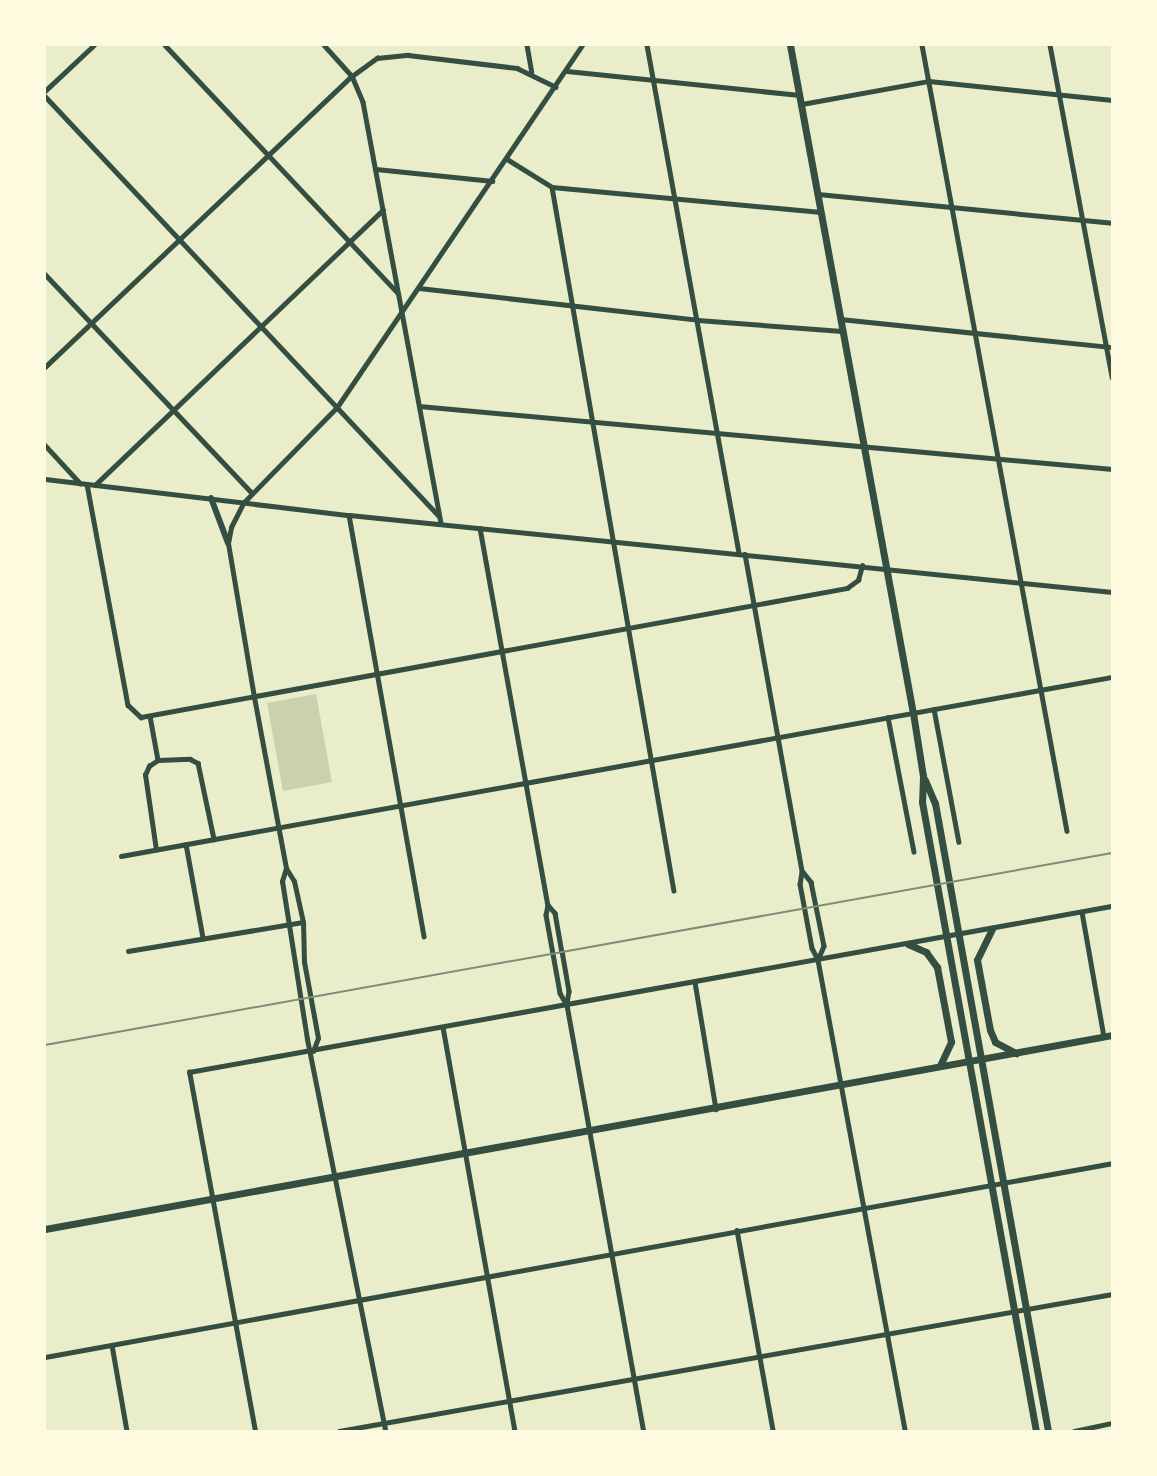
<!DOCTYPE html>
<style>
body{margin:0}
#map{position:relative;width:1157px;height:1476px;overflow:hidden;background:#e9edc9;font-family:"Noto Sans",sans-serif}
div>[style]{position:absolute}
.green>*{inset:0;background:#cad2ad}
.minor>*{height:4.5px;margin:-2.25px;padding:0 2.25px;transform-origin:2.25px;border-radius:2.25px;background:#344e41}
.tertiary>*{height:5px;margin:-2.5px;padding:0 2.5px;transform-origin:2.5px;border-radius:2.5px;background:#344e41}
.secondary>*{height:6px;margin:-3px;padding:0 3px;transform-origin:3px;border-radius:3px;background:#344e41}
.primary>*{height:7px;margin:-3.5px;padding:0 3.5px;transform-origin:3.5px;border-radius:3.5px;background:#344e41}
.rail>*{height:2px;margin:-1px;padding:0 1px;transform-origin:1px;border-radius:1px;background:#7c8e77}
span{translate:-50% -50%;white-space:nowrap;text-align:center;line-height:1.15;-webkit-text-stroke:4.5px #fefae0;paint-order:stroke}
.frame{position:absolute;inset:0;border:46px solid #fefae0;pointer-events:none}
</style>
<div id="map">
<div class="green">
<div style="clip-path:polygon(316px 694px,332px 782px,283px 791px,267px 703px)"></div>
</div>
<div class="minor">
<div style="left:165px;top:45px;width:340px;rotate:46.8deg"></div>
<div style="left:324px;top:45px;width:42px;rotate:47.9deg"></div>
<div style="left:352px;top:76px;width:28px;rotate:67deg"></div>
<div style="left:363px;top:102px;width:429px;rotate:79.5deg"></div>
<div style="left:527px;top:45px;width:27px;rotate:80deg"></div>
<div style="left:647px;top:45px;width:516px;rotate:79.73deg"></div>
<div style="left:922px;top:45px;width:799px;rotate:79.55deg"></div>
<div style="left:1050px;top:45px;width:338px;rotate:79.4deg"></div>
<div style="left:567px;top:71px;width:234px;rotate:5.9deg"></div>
<div style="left:45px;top:91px;width:67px;rotate:-43.2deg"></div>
<div style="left:45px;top:96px;width:576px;rotate:46.83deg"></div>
<div style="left:802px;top:104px;width:129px;rotate:-10.3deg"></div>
<div style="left:929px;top:81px;width:184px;rotate:5.9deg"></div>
<div style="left:507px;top:159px;width:53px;rotate:31.9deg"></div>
<div style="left:552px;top:187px;width:270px;rotate:5.3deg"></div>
<div style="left:376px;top:169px;width:117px;rotate:5.9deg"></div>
<div style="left:552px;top:187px;width:714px;rotate:80.17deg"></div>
<div style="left:818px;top:194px;width:295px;rotate:5.6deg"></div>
<div style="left:45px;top:274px;width:301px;rotate:46.6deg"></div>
<div style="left:419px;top:288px;width:281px;rotate:6.5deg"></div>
<div style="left:698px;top:320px;width:144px;rotate:4.4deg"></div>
<div style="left:840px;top:319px;width:273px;rotate:5.9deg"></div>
<div style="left:45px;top:367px;width:423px;rotate:-43.5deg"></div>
<div style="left:352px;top:76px;width:31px;rotate:-36deg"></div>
<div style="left:377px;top:58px;width:31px;rotate:-6deg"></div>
<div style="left:408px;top:55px;width:110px;rotate:6.8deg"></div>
<div style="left:517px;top:68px;width:43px;rotate:26deg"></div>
<div style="left:419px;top:406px;width:696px;rotate:5.19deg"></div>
<div style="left:45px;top:445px;width:52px;rotate:47.4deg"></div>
<div style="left:87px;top:484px;width:225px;rotate:79.5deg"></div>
<div style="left:128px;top:705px;width:18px;rotate:43deg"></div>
<div style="left:141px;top:717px;width:718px;rotate:-10.35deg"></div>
<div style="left:847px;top:588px;width:14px;rotate:-36deg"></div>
<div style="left:858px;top:580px;width:15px;rotate:-74deg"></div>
<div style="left:95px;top:485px;width:398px;rotate:-43.7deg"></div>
<div style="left:349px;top:515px;width:428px;rotate:79.9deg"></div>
<div style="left:480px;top:528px;width:383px;rotate:79.8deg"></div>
<div style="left:548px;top:905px;width:10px;rotate:101deg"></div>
<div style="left:546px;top:915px;width:79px;rotate:79.8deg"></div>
<div style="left:560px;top:993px;width:14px;rotate:60deg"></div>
<div style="left:567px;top:1005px;width:433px;rotate:79.8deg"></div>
<div style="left:745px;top:554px;width:323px;rotate:79.8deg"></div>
<div style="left:802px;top:872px;width:12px;rotate:99deg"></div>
<div style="left:800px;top:884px;width:65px;rotate:79.4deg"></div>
<div style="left:812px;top:948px;width:13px;rotate:63deg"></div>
<div style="left:818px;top:960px;width:479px;rotate:79.5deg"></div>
<div style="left:934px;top:709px;width:135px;rotate:79.4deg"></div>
<div style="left:150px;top:716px;width:45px;rotate:79.7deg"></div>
<div style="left:888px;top:717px;width:137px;rotate:79.1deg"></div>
<div style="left:186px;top:844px;width:96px;rotate:79.7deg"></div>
<div style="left:156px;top:850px;width:76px;rotate:-98.3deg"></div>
<div style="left:145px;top:775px;width:10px;rotate:-66deg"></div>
<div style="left:149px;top:766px;width:11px;rotate:-34deg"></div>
<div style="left:158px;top:760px;width:32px;rotate:-2deg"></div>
<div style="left:190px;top:759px;width:9px;rotate:27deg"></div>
<div style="left:198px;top:763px;width:78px;rotate:78.1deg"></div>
<div style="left:121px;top:856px;width:1007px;rotate:-10.24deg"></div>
<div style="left:803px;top:872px;width:13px;rotate:51deg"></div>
<div style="left:811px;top:882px;width:65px;rotate:78.5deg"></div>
<div style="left:824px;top:946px;width:15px;rotate:113deg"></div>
<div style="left:548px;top:905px;width:11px;rotate:49deg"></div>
<div style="left:555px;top:913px;width:39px;rotate:80deg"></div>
<div style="left:562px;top:951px;width:41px;rotate:80.1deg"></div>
<div style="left:569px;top:991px;width:13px;rotate:99deg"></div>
<div style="left:1082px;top:912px;width:127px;rotate:80deg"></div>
<div style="left:128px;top:951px;width:177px;rotate:-9.4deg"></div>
<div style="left:695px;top:982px;width:129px;rotate:80.6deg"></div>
<div style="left:443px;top:1027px;width:410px;rotate:79.9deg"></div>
<div style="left:737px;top:1230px;width:204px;rotate:79.8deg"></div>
<div style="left:112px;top:1345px;width:87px;rotate:80.1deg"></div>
<div style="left:255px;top:1431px;width:365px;rotate:-100.4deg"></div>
<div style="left:189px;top:1072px;width:938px;rotate:-10.2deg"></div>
<div style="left:339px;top:1431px;width:785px;rotate:-10.05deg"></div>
</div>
<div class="tertiary">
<div style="left:45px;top:479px;width:306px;rotate:6.8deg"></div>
<div style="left:349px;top:515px;width:767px;rotate:5.76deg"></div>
<div style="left:286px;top:868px;width:14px;rotate:107deg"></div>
<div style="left:282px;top:881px;width:160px;rotate:81deg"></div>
<div style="left:307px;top:1039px;width:400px;rotate:78.7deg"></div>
<div style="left:313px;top:1051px;width:14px;rotate:-69deg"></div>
<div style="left:318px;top:1038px;width:77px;rotate:-100.4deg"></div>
<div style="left:304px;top:962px;width:40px;rotate:-91.4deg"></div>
<div style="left:303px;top:922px;width:42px;rotate:-102.4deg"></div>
<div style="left:294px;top:881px;width:15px;rotate:-122deg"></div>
<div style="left:286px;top:868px;width:174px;rotate:-100.6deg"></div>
<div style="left:254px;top:697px;width:156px;rotate:-99.6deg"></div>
<div style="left:228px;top:543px;width:16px;rotate:-79deg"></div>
<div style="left:231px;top:527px;width:28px;rotate:-63deg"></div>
<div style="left:244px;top:502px;width:133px;rotate:-45.6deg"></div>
<div style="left:337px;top:407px;width:437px;rotate:-55.9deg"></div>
<div style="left:45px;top:1357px;width:1084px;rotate:-10.3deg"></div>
<div style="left:1074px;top:1431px;width:39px;rotate:-12deg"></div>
</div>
<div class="secondary">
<div style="left:211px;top:498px;width:48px;rotate:69.3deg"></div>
</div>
<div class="primary">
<div style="left:790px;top:45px;width:679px;rotate:79.57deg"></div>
<div style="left:913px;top:713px;width:64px;rotate:81deg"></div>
<div style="left:923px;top:776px;width:26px;rotate:92deg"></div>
<div style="left:922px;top:802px;width:639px;rotate:79.73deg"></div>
<div style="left:925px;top:780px;width:25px;rotate:67deg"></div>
<div style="left:935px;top:803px;width:638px;rotate:79.8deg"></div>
<div style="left:992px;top:929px;width:34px;rotate:116deg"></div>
<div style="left:977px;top:960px;width:71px;rotate:79.5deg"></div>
<div style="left:990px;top:1030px;width:13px;rotate:67deg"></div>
<div style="left:995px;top:1042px;width:24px;rotate:28deg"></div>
<div style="left:908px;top:944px;width:20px;rotate:24deg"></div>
<div style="left:926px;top:952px;width:19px;rotate:54deg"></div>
<div style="left:937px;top:967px;width:76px;rotate:79.4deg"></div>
<div style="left:951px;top:1042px;width:26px;rotate:115deg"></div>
<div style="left:45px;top:1229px;width:1084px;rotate:-10.3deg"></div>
</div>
<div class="rail">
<div style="left:45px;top:1045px;width:1084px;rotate:-10.2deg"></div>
</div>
<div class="frame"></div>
</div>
